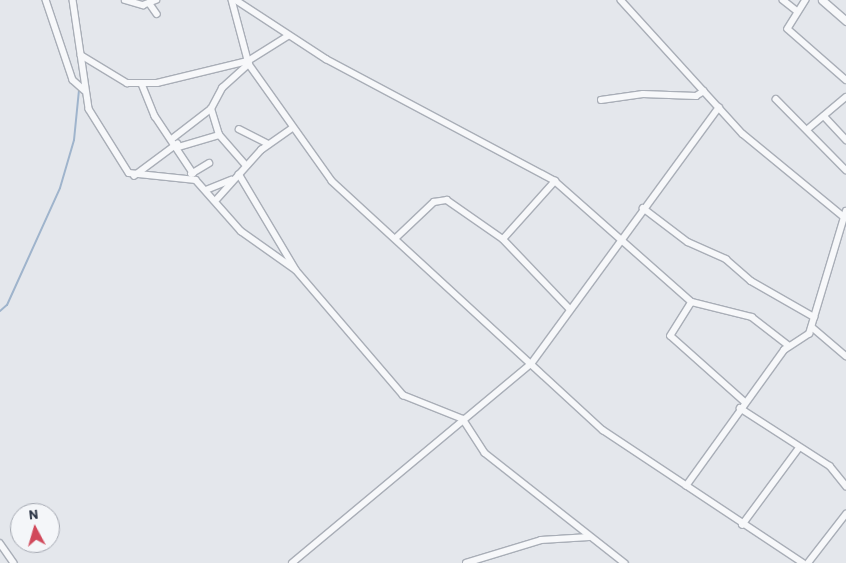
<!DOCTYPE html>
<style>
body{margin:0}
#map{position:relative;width:846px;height:563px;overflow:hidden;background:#e4e7ec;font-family:Barlow,sans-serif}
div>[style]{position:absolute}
.stream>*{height:2px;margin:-1px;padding:0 1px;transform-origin:1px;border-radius:1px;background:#9fb4cc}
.roads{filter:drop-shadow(1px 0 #a9aeb7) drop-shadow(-1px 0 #a9aeb7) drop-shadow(0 1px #a9aeb7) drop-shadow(0 -1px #a9aeb7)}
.minor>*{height:5.5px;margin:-2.75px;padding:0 2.75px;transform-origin:2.75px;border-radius:2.75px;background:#f7f8fa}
.tertiary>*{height:7px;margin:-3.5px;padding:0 3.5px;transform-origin:3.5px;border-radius:3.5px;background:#f7f8fa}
span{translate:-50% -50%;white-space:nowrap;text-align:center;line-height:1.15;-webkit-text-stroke:5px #f4f6f9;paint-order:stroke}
.north{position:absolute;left:10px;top:503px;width:50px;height:50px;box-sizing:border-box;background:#f4f6f9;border:1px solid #a4a8b1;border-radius:50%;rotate:354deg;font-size:14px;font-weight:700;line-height:20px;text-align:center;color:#2b3445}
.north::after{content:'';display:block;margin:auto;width:18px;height:22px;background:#d1495b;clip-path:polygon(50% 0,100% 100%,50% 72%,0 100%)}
</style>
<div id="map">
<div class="stream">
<div style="left:0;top:311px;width:9px;rotate:-41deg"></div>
<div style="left:7px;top:305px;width:128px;rotate:-65.6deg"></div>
<div style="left:60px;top:188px;width:50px;rotate:-73.7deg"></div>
<div style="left:74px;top:140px;width:50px;rotate:-84.3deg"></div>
</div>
<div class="roads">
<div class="minor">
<div style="left:46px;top:0;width:84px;rotate:71.4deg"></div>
<div style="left:73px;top:80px;width:15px;rotate:42deg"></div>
<div style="left:73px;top:0;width:110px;rotate:81.6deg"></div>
<div style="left:89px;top:109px;width:75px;rotate:58deg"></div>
<div style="left:129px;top:173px;width:67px;rotate:6deg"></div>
<div style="left:196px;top:180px;width:68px;rotate:48.6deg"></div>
<div style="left:241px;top:231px;width:67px;rotate:35.3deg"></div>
<div style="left:296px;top:270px;width:165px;rotate:49.4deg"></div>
<div style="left:403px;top:395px;width:65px;rotate:21.8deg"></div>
<div style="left:463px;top:419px;width:40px;rotate:57.1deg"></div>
<div style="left:485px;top:453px;width:178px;rotate:38.2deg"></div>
<div style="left:125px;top:0;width:19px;rotate:16deg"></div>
<div style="left:143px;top:5px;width:14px;rotate:-21deg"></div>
<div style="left:232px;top:0;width:66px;rotate:75.1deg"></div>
<div style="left:249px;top:64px;width:143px;rotate:54.6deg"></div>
<div style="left:332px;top:181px;width:368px;rotate:42.6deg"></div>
<div style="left:603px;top:430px;width:240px;rotate:33.6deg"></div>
<div style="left:236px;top:0;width:108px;rotate:33.2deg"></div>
<div style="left:326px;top:59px;width:259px;rotate:28deg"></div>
<div style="left:555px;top:181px;width:183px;rotate:41.5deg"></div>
<div style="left:692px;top:302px;width:62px;rotate:14deg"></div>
<div style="left:752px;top:317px;width:46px;rotate:37.9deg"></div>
<div style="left:621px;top:0;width:181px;rotate:47.7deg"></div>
<div style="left:743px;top:134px;width:129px;rotate:39.4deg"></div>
<div style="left:783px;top:0;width:18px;rotate:38deg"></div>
<div style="left:806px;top:0;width:34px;rotate:122deg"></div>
<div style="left:788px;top:29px;width:77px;rotate:41.3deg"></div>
<div style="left:150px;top:4px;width:12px;rotate:55deg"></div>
<div style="left:81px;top:55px;width:54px;rotate:31.3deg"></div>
<div style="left:127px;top:83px;width:30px"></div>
<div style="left:157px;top:83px;width:94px;rotate:-13.6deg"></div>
<div style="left:248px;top:61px;width:47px;rotate:-32deg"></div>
<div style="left:142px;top:84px;width:35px;rotate:68deg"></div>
<div style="left:155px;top:116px;width:69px;rotate:56.3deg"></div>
<div style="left:776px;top:99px;width:100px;rotate:45.4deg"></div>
<div style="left:601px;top:100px;width:42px;rotate:-8.1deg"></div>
<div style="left:643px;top:94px;width:53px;rotate:2.2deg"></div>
<div style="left:696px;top:96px;width:9px;rotate:-32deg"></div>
<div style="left:824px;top:116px;width:33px;rotate:47deg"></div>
<div style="left:809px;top:128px;width:48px;rotate:-40deg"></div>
<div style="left:239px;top:129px;width:33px;rotate:27deg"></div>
<div style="left:172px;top:139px;width:49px;rotate:-37.6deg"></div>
<div style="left:179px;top:147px;width:42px;rotate:-16.7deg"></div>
<div style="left:246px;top:166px;width:41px;rotate:-131.1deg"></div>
<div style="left:219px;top:135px;width:27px;rotate:-107deg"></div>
<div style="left:211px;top:109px;width:24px;rotate:-62deg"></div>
<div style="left:222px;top:88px;width:36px;rotate:-42deg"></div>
<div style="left:191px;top:174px;width:21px;rotate:-31deg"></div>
<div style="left:239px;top:174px;width:109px;rotate:59.2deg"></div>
<div style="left:134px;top:176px;width:54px;rotate:-36.7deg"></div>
<div style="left:206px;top:190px;width:27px;rotate:-22deg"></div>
<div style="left:217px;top:199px;width:66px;rotate:-48.1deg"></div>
<div style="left:261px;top:150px;width:38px;rotate:-35deg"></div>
<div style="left:643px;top:208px;width:56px;rotate:37.1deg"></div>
<div style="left:688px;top:242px;width:42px;rotate:24.1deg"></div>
<div style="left:726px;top:259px;width:33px;rotate:41deg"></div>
<div style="left:751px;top:281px;width:73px;rotate:29.7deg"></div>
<div style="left:396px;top:238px;width:52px;rotate:-43.5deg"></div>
<div style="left:434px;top:202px;width:13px;rotate:-9deg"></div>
<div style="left:447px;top:200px;width:68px;rotate:34.9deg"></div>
<div style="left:503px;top:239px;width:97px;rotate:46.3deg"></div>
<div style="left:503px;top:239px;width:78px;rotate:-48.1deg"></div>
<div style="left:692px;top:302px;width:40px;rotate:122deg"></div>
<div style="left:671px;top:336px;width:98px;rotate:41.7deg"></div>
<div style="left:812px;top:327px;width:45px;rotate:40.5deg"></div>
<div style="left:740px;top:408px;width:107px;rotate:32.8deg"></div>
<div style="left:830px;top:466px;width:26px;rotate:51deg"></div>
<div style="left:686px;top:486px;width:168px;rotate:-54.2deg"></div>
<div style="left:784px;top:350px;width:30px;rotate:-33deg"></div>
<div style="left:809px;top:334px;width:128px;rotate:-73.3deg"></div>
<div style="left:742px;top:525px;width:96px;rotate:-53.5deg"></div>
<div style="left:0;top:543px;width:24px;rotate:55deg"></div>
<div style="left:292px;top:563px;width:311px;rotate:-39.8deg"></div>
<div style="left:531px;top:364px;width:318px;rotate:-53.8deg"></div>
<div style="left:466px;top:563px;width:78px;rotate:-17deg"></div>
<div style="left:541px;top:540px;width:48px;rotate:-3.6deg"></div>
<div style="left:808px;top:563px;width:62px;rotate:-52.2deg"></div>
</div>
<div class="tertiary">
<div style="left:822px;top:0;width:32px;rotate:41deg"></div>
</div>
</div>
<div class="north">N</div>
</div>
